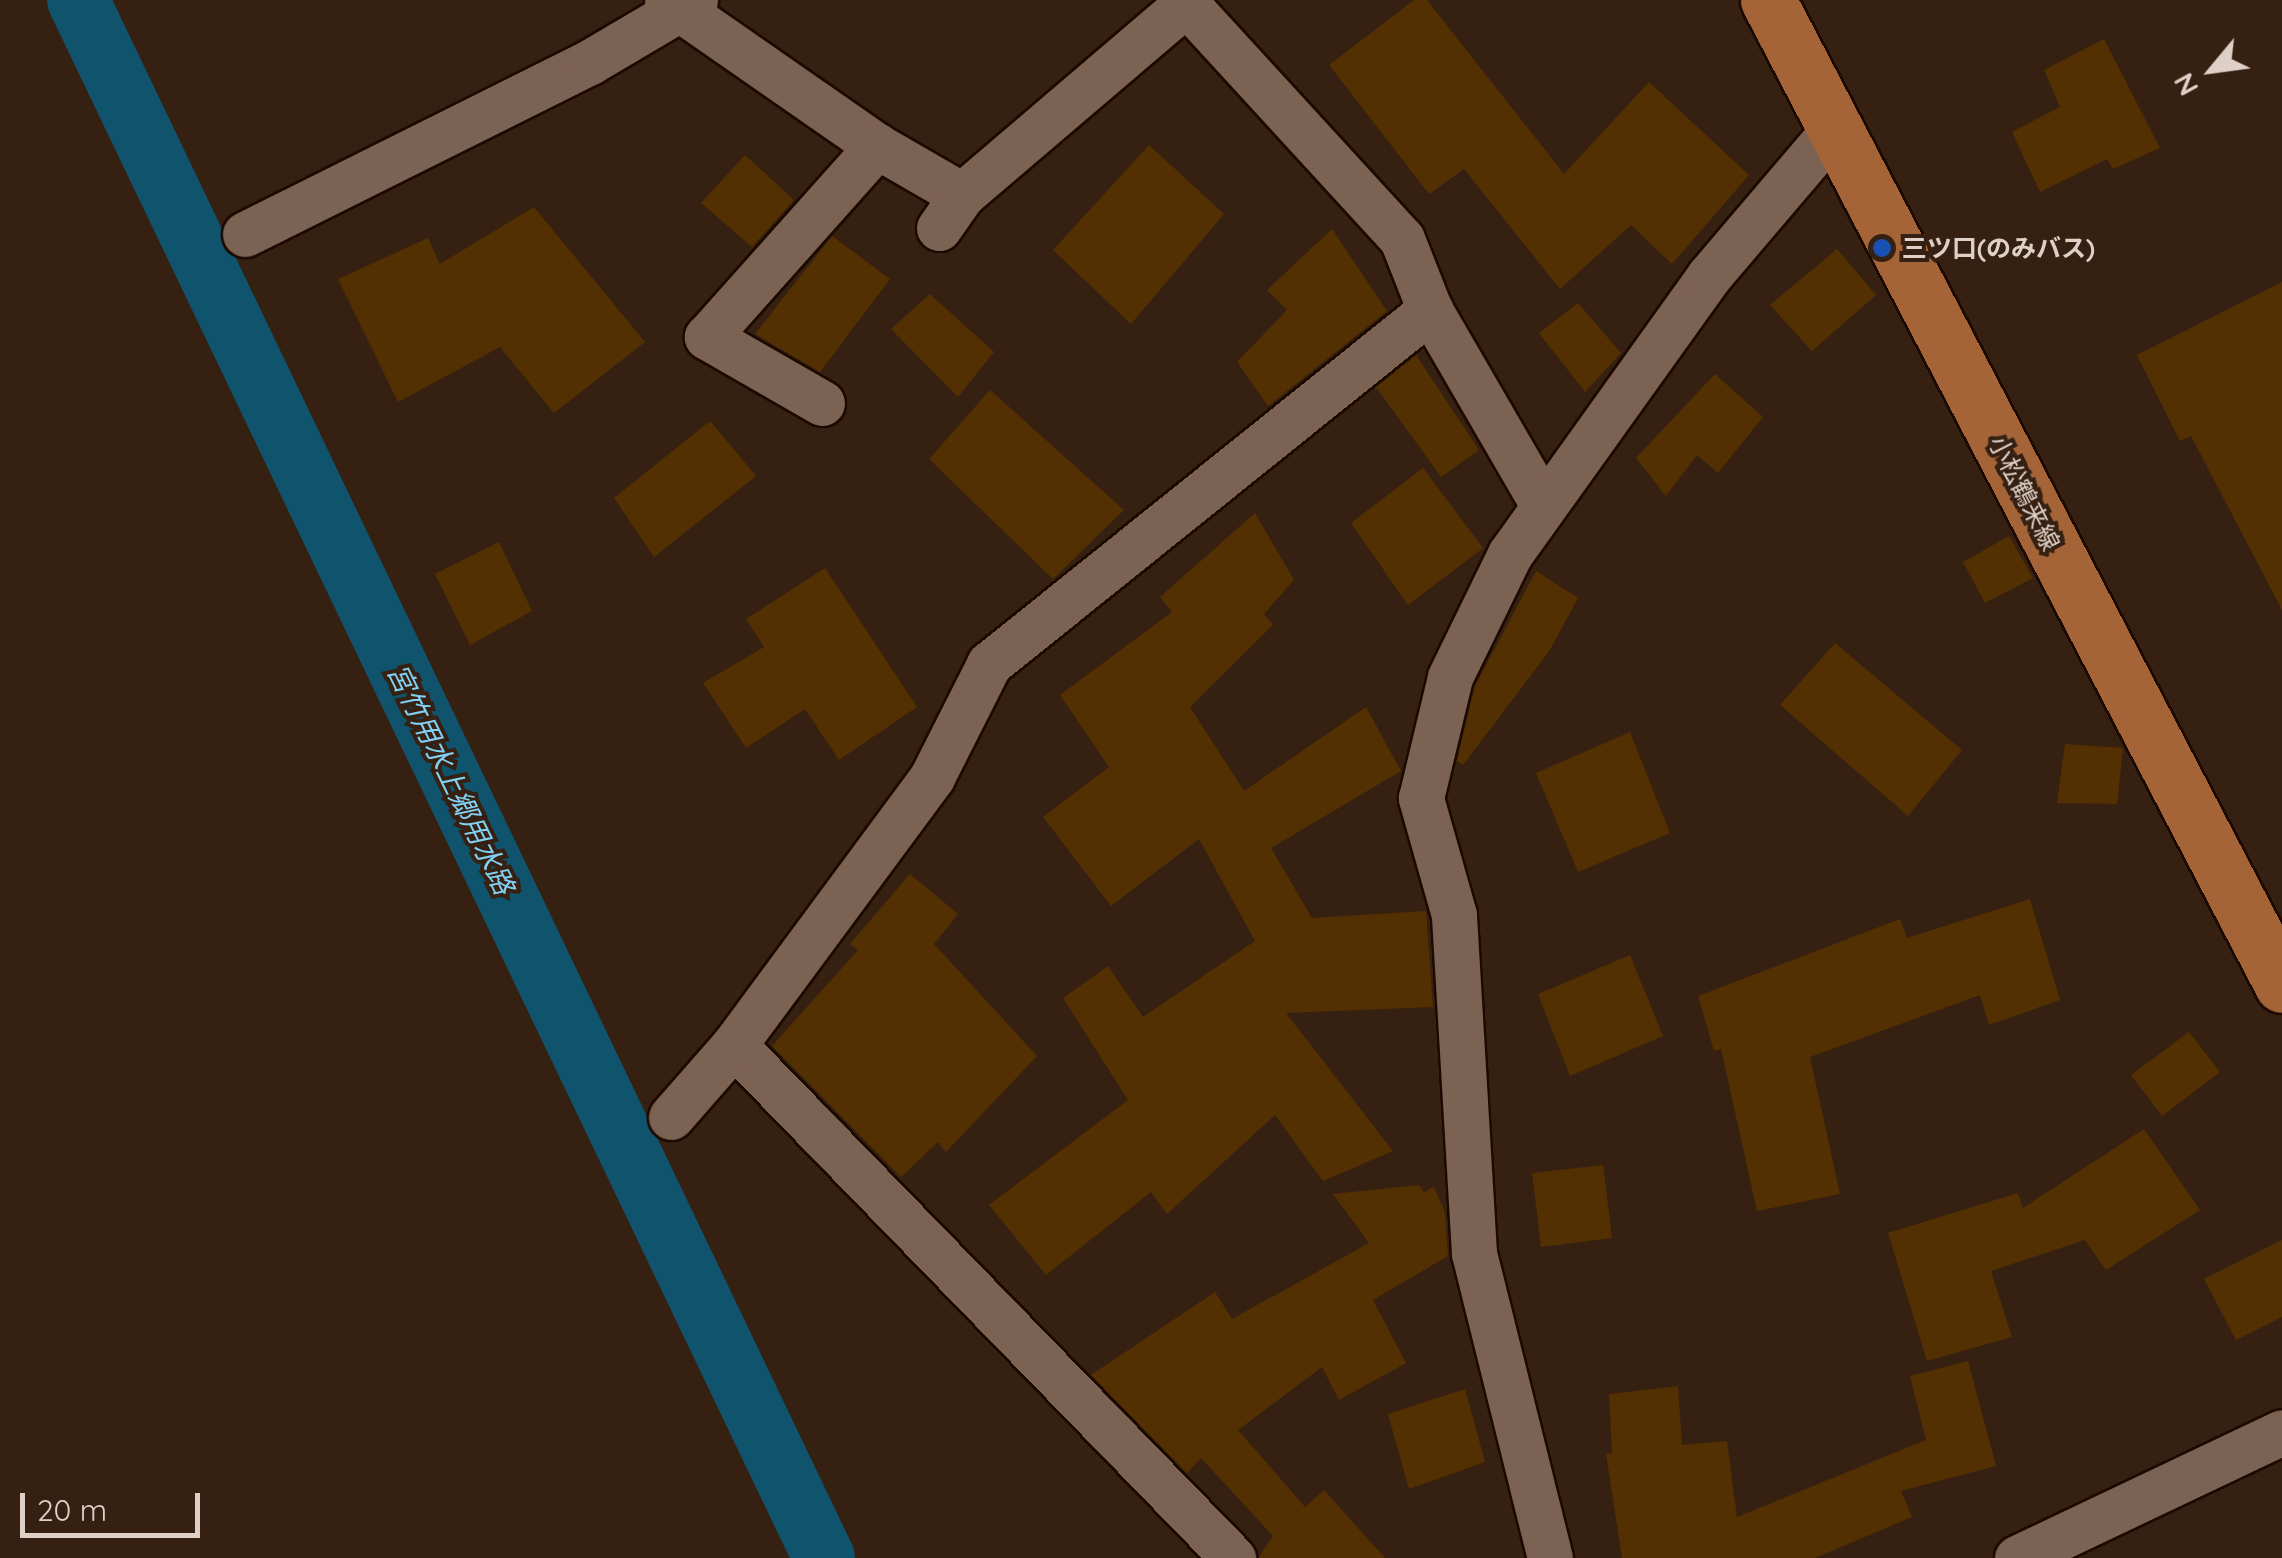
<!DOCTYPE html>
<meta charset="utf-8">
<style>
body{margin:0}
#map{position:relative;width:2282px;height:1558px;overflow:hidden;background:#362012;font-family:Quicksand,"Noto Sans JP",sans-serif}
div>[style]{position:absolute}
.canal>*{height:62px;margin:-31px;padding:0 31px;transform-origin:31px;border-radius:31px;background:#0f536c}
.building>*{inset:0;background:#533002}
.roads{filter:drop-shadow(2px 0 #1c0900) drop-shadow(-2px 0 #1c0900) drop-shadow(0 2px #1c0900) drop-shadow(0 -2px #1c0900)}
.minor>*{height:45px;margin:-22.5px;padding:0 22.5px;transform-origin:22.5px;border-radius:22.5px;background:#7c6252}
.primary>*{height:55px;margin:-27.5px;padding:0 27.5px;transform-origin:27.5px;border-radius:27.5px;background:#a46438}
.dots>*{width:28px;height:28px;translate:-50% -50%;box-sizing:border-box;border:5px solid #362012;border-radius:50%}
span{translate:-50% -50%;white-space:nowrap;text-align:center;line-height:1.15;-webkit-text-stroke:8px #362012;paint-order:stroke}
.poi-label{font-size:25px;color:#decfc7;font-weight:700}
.left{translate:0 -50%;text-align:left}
.street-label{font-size:25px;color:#decfc7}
.water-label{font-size:28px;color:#81d1f4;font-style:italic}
.north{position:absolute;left:2162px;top:20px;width:100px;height:100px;-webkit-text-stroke:8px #362012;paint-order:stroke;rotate:241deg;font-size:28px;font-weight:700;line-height:40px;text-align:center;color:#decfc7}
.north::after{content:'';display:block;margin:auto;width:35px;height:45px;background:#decfc7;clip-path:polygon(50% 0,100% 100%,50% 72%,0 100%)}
.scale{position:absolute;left:20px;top:1493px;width:180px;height:45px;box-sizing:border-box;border:5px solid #decfc7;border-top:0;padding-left:12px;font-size:30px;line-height:35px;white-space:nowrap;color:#decfc7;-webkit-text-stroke:8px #362012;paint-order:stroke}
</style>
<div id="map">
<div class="canal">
<div style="left:78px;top:0;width:1727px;rotate:64.41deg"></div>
</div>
<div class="building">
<div style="clip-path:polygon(1414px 0,1427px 0,1564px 174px,1649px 82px,1749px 175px,1672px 264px,1631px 225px,1560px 289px,1464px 169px,1429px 194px,1329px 65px)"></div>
<div style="clip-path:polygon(2104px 39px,2160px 148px,2113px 169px,2107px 159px,2040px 192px,2012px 132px,2060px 107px,2044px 70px)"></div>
<div style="clip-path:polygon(1149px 145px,1224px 214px,1131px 324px,1053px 250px)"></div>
<div style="clip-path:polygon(745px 155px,794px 200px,752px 247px,701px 203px)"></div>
<div style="clip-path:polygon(534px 207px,645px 342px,554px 413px,500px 347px,398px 402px,338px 279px,428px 238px,440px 264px)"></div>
<div style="clip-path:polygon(1332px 229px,1387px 311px,1268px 406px,1237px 362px,1287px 310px,1267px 290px)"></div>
<div style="clip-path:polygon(832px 236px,890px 279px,820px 372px,755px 334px)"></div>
<div style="clip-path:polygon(1837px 249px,1876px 295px,1812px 351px,1770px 305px)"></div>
<div style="clip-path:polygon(2282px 282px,2282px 610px,2191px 436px,2180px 441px,2137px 355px)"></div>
<div style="clip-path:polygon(930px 294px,994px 352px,958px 397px,891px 329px)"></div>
<div style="clip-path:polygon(1578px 303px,1621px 353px,1585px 392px,1539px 333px)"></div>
<div style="clip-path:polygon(1416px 355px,1479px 450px,1441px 477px,1376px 387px)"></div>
<div style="clip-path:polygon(1715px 374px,1763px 417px,1718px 473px,1697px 455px,1666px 496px,1636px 458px)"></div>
<div style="clip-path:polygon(990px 390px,1124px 510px,1053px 579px,929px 459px)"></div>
<div style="clip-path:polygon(710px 421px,756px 476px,654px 557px,614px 498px)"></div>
<div style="clip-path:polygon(1423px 468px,1483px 548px,1408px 605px,1351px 523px)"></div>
<div style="clip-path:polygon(1255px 513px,1294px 580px,1264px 614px,1273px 625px,1190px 707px,1244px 791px,1366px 707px,1401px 771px,1271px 848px,1312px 918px,1426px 911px,1433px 1007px,1286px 1013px,1393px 1151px,1323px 1181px,1275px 1115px,1167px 1214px,1151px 1192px,1046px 1275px,989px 1205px,1128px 1100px,1063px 998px,1108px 966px,1143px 1017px,1255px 941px,1199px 839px,1111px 906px,1043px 817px,1109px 767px,1060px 695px,1172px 612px,1160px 597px)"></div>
<div style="clip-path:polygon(2009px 536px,2033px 578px,1985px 603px,1963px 562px)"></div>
<div style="clip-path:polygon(499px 542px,532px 611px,470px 645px,435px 574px)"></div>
<div style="clip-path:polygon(825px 568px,917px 707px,839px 760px,805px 709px,746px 748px,703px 683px,764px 647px,746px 619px)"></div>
<div style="clip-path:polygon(1536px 571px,1578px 598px,1550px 650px,1463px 765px,1457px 761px,1475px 686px)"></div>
<div style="clip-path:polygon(1835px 643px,1962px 750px,1908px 816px,1780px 705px)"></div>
<div style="clip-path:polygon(1630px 732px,1670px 833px,1578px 872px,1536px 773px)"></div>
<div style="clip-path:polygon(2065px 744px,2123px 748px,2117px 804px,2057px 803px)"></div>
<div style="clip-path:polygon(910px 874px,958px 914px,934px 944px,1037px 1056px,946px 1152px,938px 1142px,901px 1177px,772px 1046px,858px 950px,850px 944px)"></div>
<div style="clip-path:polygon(2030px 899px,2060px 1000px,1989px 1025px,1980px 995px,1810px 1057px,1840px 1194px,1757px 1211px,1721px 1049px,1714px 1051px,1698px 996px,1900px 919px,1907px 938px)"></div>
<div style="clip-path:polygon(1630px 955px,1663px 1036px,1570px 1076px,1538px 994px)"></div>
<div style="clip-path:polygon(2189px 1032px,2220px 1072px,2162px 1116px,2131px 1075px)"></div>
<div style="clip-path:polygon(2144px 1129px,2200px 1210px,2106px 1270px,2085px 1240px,1991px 1271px,2012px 1337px,1927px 1361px,1888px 1233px,2018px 1193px,2023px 1208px)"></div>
<div style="clip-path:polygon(1603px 1165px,1612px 1238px,1541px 1247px,1532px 1173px)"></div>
<div style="clip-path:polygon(1419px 1185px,1424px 1192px,1434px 1187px,1445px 1212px,1448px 1256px,1373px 1300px,1406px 1363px,1339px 1400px,1322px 1367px,1238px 1430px,1305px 1507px,1324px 1490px,1385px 1558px,1258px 1558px,1273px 1536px,1201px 1458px,1187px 1473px,1091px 1375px,1215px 1292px,1232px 1319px,1369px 1243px,1333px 1194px)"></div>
<div style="clip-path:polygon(2282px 1240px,2282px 1317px,2236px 1340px,2204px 1279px)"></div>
<div style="clip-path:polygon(1968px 1361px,1996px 1466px,1901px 1491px,1912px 1517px,1815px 1558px,1622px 1558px,1606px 1454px,1612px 1453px,1609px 1394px,1678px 1386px,1682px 1445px,1727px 1441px,1737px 1517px,1926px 1440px,1910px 1376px)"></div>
<div style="clip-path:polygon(1465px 1389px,1485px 1462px,1409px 1489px,1388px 1414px)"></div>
</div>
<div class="roads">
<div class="minor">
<div style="left:667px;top:0;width:256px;rotate:34.8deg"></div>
<div style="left:877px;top:146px;width:98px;rotate:30deg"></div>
<div style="left:1183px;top:0;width:324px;rotate:47.5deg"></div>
<div style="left:1402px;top:239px;width:76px;rotate:68.5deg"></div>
<div style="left:1430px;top:310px;width:223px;rotate:59.9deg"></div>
<div style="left:939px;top:228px;width:40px;rotate:-55.1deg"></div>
<div style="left:962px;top:195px;width:294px;rotate:-40.5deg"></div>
<div style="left:245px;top:234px;width:385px;rotate:-26.5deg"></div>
<div style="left:590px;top:62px;width:122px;rotate:-30.6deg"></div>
<div style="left:822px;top:403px;width:133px;rotate:-150.1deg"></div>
<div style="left:707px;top:337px;width:256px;rotate:-48.3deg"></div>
<div style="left:734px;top:1045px;width:716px;rotate:45.79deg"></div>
<div style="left:671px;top:1117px;width:96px;rotate:-48.8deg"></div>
<div style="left:734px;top:1045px;width:333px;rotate:-53.5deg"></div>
<div style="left:932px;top:777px;width:127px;rotate:-63.2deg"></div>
<div style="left:989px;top:664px;width:566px;rotate:-38.75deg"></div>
<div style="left:1550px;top:1558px;width:314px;rotate:-104deg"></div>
<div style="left:1474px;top:1253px;width:339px;rotate:-93.4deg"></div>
<div style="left:1454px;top:915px;width:122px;rotate:-105.8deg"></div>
<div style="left:1421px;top:798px;width:124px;rotate:-76.5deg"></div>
<div style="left:1450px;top:677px;width:137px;rotate:-64deg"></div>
<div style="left:1510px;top:554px;width:342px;rotate:-54.4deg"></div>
<div style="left:1709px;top:276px;width:194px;rotate:-49.6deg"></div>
<div style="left:2017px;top:1558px;width:293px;rotate:-25.4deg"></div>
</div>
<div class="primary">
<div style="left:1768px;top:0;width:1111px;rotate:62.44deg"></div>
</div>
</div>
<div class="dots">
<div style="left:1882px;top:248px;background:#1a4fb4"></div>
</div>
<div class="poi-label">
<span class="left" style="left:1902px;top:248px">三ツ口(のみバス)</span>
</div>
<div class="street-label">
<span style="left:2024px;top:493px;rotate:63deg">小松鶴来線</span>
</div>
<div class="water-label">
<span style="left:451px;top:779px;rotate:64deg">宮竹用水上郷用水路</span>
</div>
<div class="north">N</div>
<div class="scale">20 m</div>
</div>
